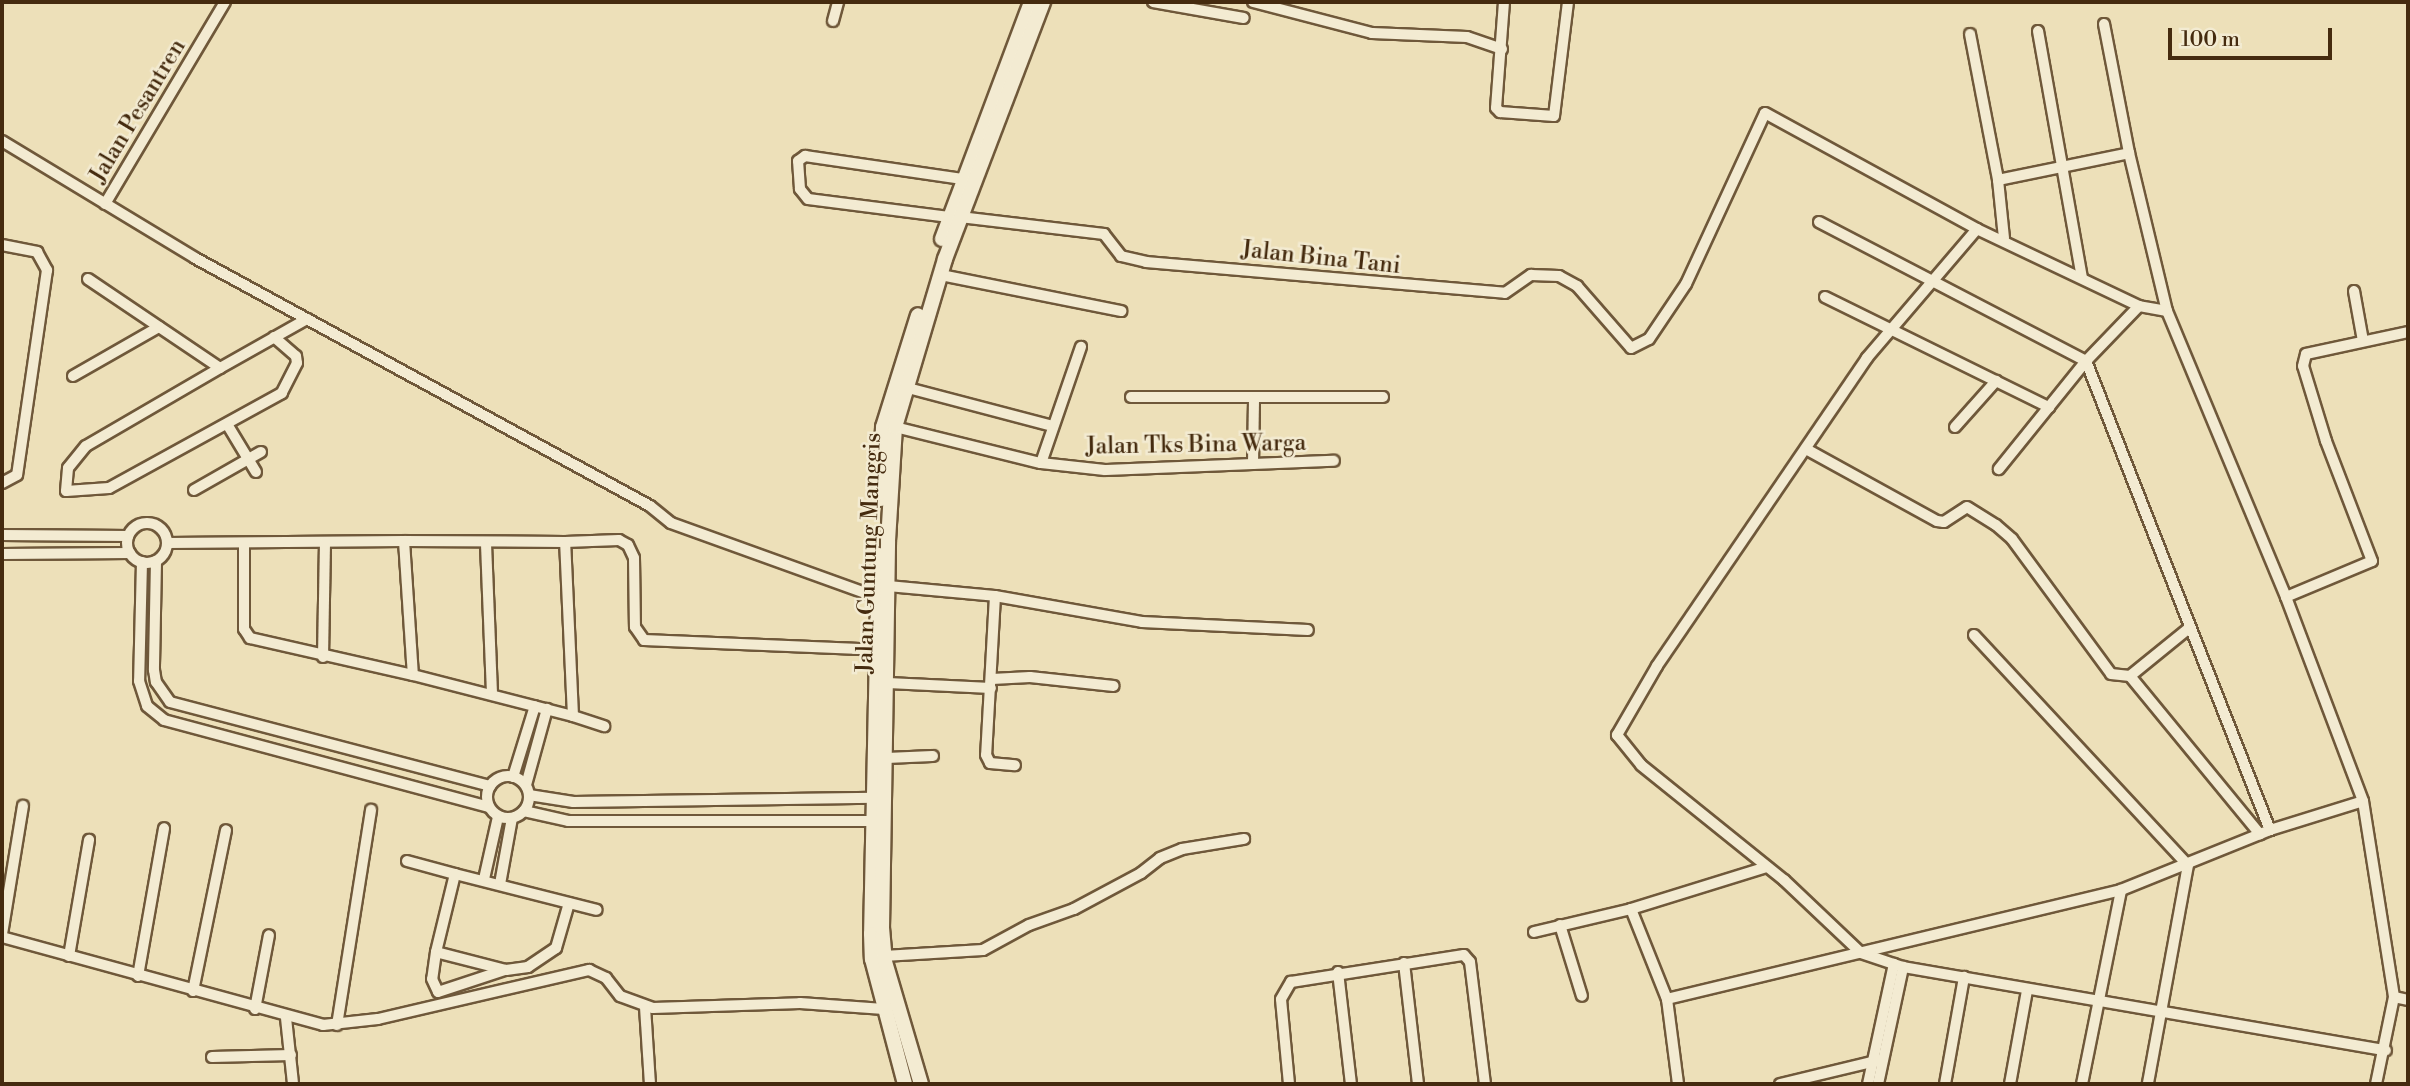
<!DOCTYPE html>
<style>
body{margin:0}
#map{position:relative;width:2410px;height:1086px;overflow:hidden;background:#ede0b9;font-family:"Libre Bodoni",serif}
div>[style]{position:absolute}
.roads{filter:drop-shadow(2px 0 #6f583a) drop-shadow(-2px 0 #6f583a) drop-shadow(0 2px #6f583a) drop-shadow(0 -2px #6f583a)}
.street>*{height:10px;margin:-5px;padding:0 5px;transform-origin:5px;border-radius:5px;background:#f3ebd2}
.street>.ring{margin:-5px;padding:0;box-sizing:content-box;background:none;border:10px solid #f3ebd2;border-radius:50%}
.secondary>*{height:14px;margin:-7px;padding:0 7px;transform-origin:7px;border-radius:7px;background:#f3ebd2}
span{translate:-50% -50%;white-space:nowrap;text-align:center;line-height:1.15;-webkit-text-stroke:5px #f3ebd2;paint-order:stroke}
.street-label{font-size:23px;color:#452b0f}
.frame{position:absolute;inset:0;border:4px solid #452b0f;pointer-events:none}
.scale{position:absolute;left:2168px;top:28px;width:164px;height:32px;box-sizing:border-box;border:4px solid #452b0f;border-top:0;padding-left:9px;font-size:21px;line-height:24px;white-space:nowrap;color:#452b0f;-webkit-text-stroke:5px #f3ebd2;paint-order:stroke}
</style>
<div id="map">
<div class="roads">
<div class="street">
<div style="left:1153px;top:2px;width:92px;rotate:10deg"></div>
<div style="left:1253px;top:2px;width:123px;rotate:14.6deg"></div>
<div style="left:1372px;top:33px;width:95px;rotate:2.4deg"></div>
<div style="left:1467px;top:37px;width:37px;rotate:19deg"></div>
<div style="left:1504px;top:2px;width:106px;rotate:94.3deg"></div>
<div style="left:1496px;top:108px;width:6px;rotate:45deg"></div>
<div style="left:1500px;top:112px;width:54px;rotate:4.2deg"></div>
<div style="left:1554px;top:116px;width:115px;rotate:-83deg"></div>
<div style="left:833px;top:21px;width:20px;rotate:-75deg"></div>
<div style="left:2104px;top:24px;width:131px;rotate:79deg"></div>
<div style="left:2129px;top:153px;width:163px;rotate:76.5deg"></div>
<div style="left:2167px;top:311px;width:310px;rotate:67.4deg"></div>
<div style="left:2286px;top:597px;width:218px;rotate:69.3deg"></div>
<div style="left:2038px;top:31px;width:250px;rotate:79.9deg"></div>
<div style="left:1970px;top:34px;width:149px;rotate:79.1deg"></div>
<div style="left:2px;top:141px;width:226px;rotate:31.2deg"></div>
<div style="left:195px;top:258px;width:518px;rotate:28.59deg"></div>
<div style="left:650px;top:506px;width:27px;rotate:39deg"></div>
<div style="left:671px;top:523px;width:219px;rotate:19.8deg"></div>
<div style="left:105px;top:204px;width:235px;rotate:-59.3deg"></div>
<div style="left:949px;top:217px;width:142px;rotate:-172.7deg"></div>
<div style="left:808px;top:199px;width:13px;rotate:-129deg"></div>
<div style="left:800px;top:189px;width:28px;rotate:-94deg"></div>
<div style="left:798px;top:161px;width:9px;rotate:-36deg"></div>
<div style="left:805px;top:156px;width:159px;rotate:8.3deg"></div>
<div style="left:960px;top:217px;width:145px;rotate:6.7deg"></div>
<div style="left:1104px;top:234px;width:28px;rotate:52deg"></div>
<div style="left:1121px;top:256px;width:26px;rotate:13deg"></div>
<div style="left:1146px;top:262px;width:360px;rotate:4.9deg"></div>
<div style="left:1505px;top:293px;width:32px;rotate:-35deg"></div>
<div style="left:1531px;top:275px;width:28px;rotate:2deg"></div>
<div style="left:1559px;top:276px;width:21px;rotate:29deg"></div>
<div style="left:1577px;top:286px;width:82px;rotate:48.9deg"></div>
<div style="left:1631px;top:348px;width:20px;rotate:-27deg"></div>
<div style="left:1649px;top:339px;width:66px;rotate:-56.1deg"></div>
<div style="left:1686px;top:284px;width:188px;rotate:-65.2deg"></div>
<div style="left:1765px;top:113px;width:242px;rotate:28.7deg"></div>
<div style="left:1819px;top:222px;width:301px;rotate:27.5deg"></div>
<div style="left:2086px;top:361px;width:139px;rotate:128.9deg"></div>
<div style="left:2004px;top:238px;width:58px;rotate:-95.9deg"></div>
<div style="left:1998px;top:180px;width:134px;rotate:-11.6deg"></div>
<div style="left:2px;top:245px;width:36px;rotate:11deg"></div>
<div style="left:37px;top:252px;width:21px;rotate:61deg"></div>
<div style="left:47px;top:270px;width:207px;rotate:98.3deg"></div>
<div style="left:17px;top:475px;width:17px;rotate:152deg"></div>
<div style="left:941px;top:275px;width:184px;rotate:11.3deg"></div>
<div style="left:88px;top:279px;width:159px;rotate:34deg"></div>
<div style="left:2354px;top:291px;width:51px;rotate:79.8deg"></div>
<div style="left:1825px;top:297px;width:250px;rotate:26.2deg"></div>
<div style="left:2139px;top:306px;width:179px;rotate:-154.6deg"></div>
<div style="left:1977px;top:229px;width:170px;rotate:130.5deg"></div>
<div style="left:1867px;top:358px;width:373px;rotate:124.3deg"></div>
<div style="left:1657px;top:666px;width:80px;rotate:120.1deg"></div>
<div style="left:1617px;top:735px;width:38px;rotate:51deg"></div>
<div style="left:1641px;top:765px;width:184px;rotate:38.8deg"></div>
<div style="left:1784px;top:880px;width:106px;rotate:43.5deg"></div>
<div style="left:1861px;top:953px;width:44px;rotate:18.4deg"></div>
<div style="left:1903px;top:967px;width:490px;rotate:9.8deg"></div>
<div style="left:2167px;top:311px;width:28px;rotate:-170deg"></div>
<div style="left:2139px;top:306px;width:76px;rotate:133.9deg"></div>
<div style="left:2086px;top:361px;width:504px;rotate:68.58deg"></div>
<div style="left:274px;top:337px;width:29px;rotate:41deg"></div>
<div style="left:296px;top:356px;width:7px;rotate:82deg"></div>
<div style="left:297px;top:363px;width:34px;rotate:117deg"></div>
<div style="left:282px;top:393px;width:197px;rotate:151.2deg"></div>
<div style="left:109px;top:488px;width:43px;rotate:176deg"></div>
<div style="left:66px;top:491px;width:23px;rotate:-85deg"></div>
<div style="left:68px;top:468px;width:28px;rotate:-51deg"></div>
<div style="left:86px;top:446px;width:155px;rotate:-30.2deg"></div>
<div style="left:220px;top:368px;width:100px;rotate:-29.4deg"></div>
<div style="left:73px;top:376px;width:99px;rotate:-29.7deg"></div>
<div style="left:908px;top:388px;width:150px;rotate:14.7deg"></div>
<div style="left:1131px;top:397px;width:252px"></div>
<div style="left:227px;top:424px;width:56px;rotate:58.9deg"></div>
<div style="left:895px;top:427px;width:150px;rotate:13.9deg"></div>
<div style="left:1041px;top:463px;width:64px;rotate:6.2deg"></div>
<div style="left:1105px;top:470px;width:229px;rotate:-2.3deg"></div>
<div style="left:1955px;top:427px;width:62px;rotate:-48.3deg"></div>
<div style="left:1806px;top:449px;width:149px;rotate:28.8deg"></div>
<div style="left:1937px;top:521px;width:7px;rotate:8deg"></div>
<div style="left:1944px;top:522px;width:27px;rotate:-33deg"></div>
<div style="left:1967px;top:507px;width:34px;rotate:32deg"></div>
<div style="left:1996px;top:525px;width:21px;rotate:41deg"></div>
<div style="left:2012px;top:539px;width:167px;rotate:53.7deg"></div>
<div style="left:2111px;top:674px;width:19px;rotate:6deg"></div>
<div style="left:2130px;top:676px;width:205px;rotate:50.6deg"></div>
<div style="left:1041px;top:463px;width:123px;rotate:-71deg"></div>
<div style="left:1253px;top:464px;width:65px;rotate:-89.1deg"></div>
<div style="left:194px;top:490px;width:77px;rotate:-29.6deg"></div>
<div class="ring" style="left:127px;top:523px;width:30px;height:30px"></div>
<div style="left:2px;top:535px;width:126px;rotate:0.5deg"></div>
<div style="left:565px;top:542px;width:54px;rotate:-2.1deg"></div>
<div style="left:619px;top:540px;width:10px;rotate:29deg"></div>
<div style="left:628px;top:545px;width:14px;rotate:65deg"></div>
<div style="left:634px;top:558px;width:69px;rotate:89.2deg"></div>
<div style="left:635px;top:627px;width:16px;rotate:55deg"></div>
<div style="left:644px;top:640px;width:234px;rotate:2.4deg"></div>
<div style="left:168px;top:543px;width:236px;rotate:-0.5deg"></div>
<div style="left:404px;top:541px;width:134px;rotate:86.2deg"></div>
<div style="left:413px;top:675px;width:165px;rotate:14.4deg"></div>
<div style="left:573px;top:716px;width:174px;rotate:-92.6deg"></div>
<div style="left:565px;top:542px;width:161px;rotate:-179.6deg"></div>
<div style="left:244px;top:543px;width:86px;rotate:90deg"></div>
<div style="left:244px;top:629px;width:11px;rotate:56deg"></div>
<div style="left:250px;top:638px;width:167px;rotate:12.8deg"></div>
<div style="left:486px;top:544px;width:149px;rotate:87.7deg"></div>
<div style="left:2px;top:554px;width:128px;rotate:-0.4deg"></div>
<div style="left:156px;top:561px;width:109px;rotate:91.1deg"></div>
<div style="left:154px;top:670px;width:12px;rotate:81deg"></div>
<div style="left:156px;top:682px;width:24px;rotate:55deg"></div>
<div style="left:170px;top:702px;width:331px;rotate:14.7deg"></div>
<div style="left:142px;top:562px;width:119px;rotate:91.4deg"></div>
<div style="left:139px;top:681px;width:26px;rotate:72deg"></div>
<div style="left:147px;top:706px;width:22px;rotate:39deg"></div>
<div style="left:164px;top:720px;width:335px;rotate:15deg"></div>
<div style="left:888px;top:586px;width:107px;rotate:5.3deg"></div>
<div style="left:995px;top:596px;width:149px;rotate:10deg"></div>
<div style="left:1142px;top:622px;width:166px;rotate:2.8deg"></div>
<div style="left:995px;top:596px;width:159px;rotate:93.2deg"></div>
<div style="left:986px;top:755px;width:9px;rotate:63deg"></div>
<div style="left:990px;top:763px;width:25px;rotate:5deg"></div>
<div style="left:2286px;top:597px;width:93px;rotate:-22.7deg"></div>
<div style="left:2372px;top:561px;width:129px;rotate:-111deg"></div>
<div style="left:2326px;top:441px;width:78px;rotate:-107deg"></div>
<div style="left:2303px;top:366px;width:12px;rotate:-76deg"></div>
<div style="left:2306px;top:354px;width:104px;rotate:-12.2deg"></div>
<div style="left:1974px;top:635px;width:314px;rotate:47.1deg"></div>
<div style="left:2188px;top:865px;width:223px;rotate:100.4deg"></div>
<div style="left:323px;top:657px;width:115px;rotate:-89deg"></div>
<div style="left:2130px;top:676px;width:76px;rotate:-39.1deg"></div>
<div style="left:992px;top:679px;width:38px;rotate:-3deg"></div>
<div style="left:1030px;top:677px;width:84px;rotate:6.1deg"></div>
<div style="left:888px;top:683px;width:103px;rotate:2.8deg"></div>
<div style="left:573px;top:716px;width:33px;rotate:18deg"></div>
<div style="left:886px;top:758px;width:47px;rotate:-2.4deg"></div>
<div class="ring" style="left:487px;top:776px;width:32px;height:32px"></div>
<div style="left:513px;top:777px;width:74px;rotate:-72.8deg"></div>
<div style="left:526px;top:785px;width:79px;rotate:-74.6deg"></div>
<div style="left:529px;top:795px;width:45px;rotate:9deg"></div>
<div style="left:573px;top:802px;width:302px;rotate:-0.8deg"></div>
<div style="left:524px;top:811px;width:45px;rotate:12.8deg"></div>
<div style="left:568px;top:821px;width:307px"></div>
<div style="left:407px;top:861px;width:50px;rotate:15.2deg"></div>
<div style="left:484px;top:879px;width:64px;rotate:-77.3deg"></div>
<div style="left:500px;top:884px;width:67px;rotate:-79.7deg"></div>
<div style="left:569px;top:903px;width:47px;rotate:106.1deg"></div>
<div style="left:556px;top:948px;width:34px;rotate:146deg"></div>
<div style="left:528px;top:967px;width:22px;rotate:172deg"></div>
<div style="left:506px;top:970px;width:72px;rotate:-165.6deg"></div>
<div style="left:436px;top:952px;width:80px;rotate:-76.3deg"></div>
<div style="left:455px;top:874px;width:146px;rotate:14.2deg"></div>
<div style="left:1631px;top:909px;width:142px;rotate:-17.2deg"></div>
<div style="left:1560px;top:925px;width:74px;rotate:72.8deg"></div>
<div style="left:1534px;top:932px;width:100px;rotate:-13.3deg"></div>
<div style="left:1631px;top:909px;width:97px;rotate:68.2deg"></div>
<div style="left:1667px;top:999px;width:86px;rotate:82.6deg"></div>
<div style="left:2px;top:934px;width:130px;rotate:-80.7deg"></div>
<div style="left:2px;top:937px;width:333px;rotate:15.3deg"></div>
<div style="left:323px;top:1025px;width:55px;rotate:-6.2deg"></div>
<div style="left:378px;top:1019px;width:217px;rotate:-13.1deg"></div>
<div style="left:589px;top:970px;width:19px;rotate:25deg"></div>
<div style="left:606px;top:978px;width:23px;rotate:52deg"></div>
<div style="left:620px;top:996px;width:35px;rotate:20deg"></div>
<div style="left:653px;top:1008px;width:147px;rotate:-1.9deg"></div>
<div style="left:800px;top:1003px;width:84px;rotate:4.1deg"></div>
<div style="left:436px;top:952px;width:27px;rotate:98deg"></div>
<div style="left:432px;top:979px;width:14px;rotate:65deg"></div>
<div style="left:438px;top:992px;width:71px;rotate:-18.2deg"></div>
<div style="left:69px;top:956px;width:118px;rotate:-80.2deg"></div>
<div style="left:884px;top:956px;width:99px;rotate:-3.5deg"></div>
<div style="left:983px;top:950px;width:52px;rotate:-28.5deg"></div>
<div style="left:1029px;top:925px;width:48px;rotate:-19.6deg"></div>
<div style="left:1074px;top:909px;width:76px;rotate:-28.2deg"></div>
<div style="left:1141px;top:873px;width:24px;rotate:-38deg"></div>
<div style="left:1160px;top:858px;width:24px;rotate:-22deg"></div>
<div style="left:1182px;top:849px;width:63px;rotate:-9.2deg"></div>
<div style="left:1404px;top:963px;width:122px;rotate:83.4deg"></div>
<div style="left:1338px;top:972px;width:113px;rotate:83.4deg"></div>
<div style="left:138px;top:976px;width:150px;rotate:-80deg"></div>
<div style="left:193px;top:991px;width:164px;rotate:-78.4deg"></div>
<div style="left:1667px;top:999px;width:467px;rotate:-13.5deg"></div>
<div style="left:2121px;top:890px;width:161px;rotate:-21.9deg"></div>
<div style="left:2270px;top:830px;width:97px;rotate:-17.3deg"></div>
<div style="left:2363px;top:801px;width:198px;rotate:81deg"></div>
<div style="left:645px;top:1007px;width:77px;rotate:86.3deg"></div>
<div style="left:255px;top:1009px;width:75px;rotate:-79.3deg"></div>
<div style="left:286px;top:1018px;width:66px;rotate:83.9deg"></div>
<div style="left:337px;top:1025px;width:218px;rotate:-81deg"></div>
<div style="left:212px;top:1057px;width:79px;rotate:-1.5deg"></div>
<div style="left:1289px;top:1084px;width:85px;rotate:-95.4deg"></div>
<div style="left:1281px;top:999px;width:20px;rotate:-60deg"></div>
<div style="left:1291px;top:982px;width:175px;rotate:-8.9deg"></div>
<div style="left:1464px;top:955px;width:9px;rotate:49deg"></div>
<div style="left:1470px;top:962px;width:123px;rotate:83deg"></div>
<div style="left:1780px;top:1084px;width:99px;rotate:-13.5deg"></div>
<div style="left:1868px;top:1084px;width:123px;rotate:-77.8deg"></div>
<div style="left:1878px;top:1084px;width:120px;rotate:-77.9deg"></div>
<div style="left:1945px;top:1084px;width:109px;rotate:-79.9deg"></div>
<div style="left:2010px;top:1084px;width:96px;rotate:-79.7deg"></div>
<div style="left:2082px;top:1084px;width:198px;rotate:-78.6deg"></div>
<div style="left:2376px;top:1084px;width:89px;rotate:-78.3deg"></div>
<div style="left:2394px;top:997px;width:14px;rotate:12deg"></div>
</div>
<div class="secondary">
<div style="left:942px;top:239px;width:253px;rotate:-69.4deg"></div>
<div style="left:880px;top:499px;width:72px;rotate:-87.6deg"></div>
<div style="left:883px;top:427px;width:117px;rotate:-72.6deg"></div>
<div style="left:879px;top:555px;width:379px;rotate:91.2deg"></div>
<div style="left:871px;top:934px;width:25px;rotate:88deg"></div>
<div style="left:872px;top:959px;width:129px;rotate:75.2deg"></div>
<div style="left:921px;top:1084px;width:127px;rotate:-106.4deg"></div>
<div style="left:885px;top:962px;width:34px;rotate:-95deg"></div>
<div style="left:882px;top:928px;width:387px;rotate:-89.1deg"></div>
<div style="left:888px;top:541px;width:114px;rotate:-86.5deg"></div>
<div style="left:895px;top:427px;width:175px;rotate:-73.4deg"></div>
<div style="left:945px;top:259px;width:275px;rotate:-69.1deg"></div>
</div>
</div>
<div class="street-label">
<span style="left:138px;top:111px;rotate:-59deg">Jalan Pesantren</span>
<span style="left:1321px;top:258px;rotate:6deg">Jalan Bina Tani</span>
<span style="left:1196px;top:445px;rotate:-1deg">Jalan Tks Bina Warga</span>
<span style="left:869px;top:553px;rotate:-88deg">Jalan Guntung Manggis</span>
</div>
<div class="frame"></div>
<div class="scale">100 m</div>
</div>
